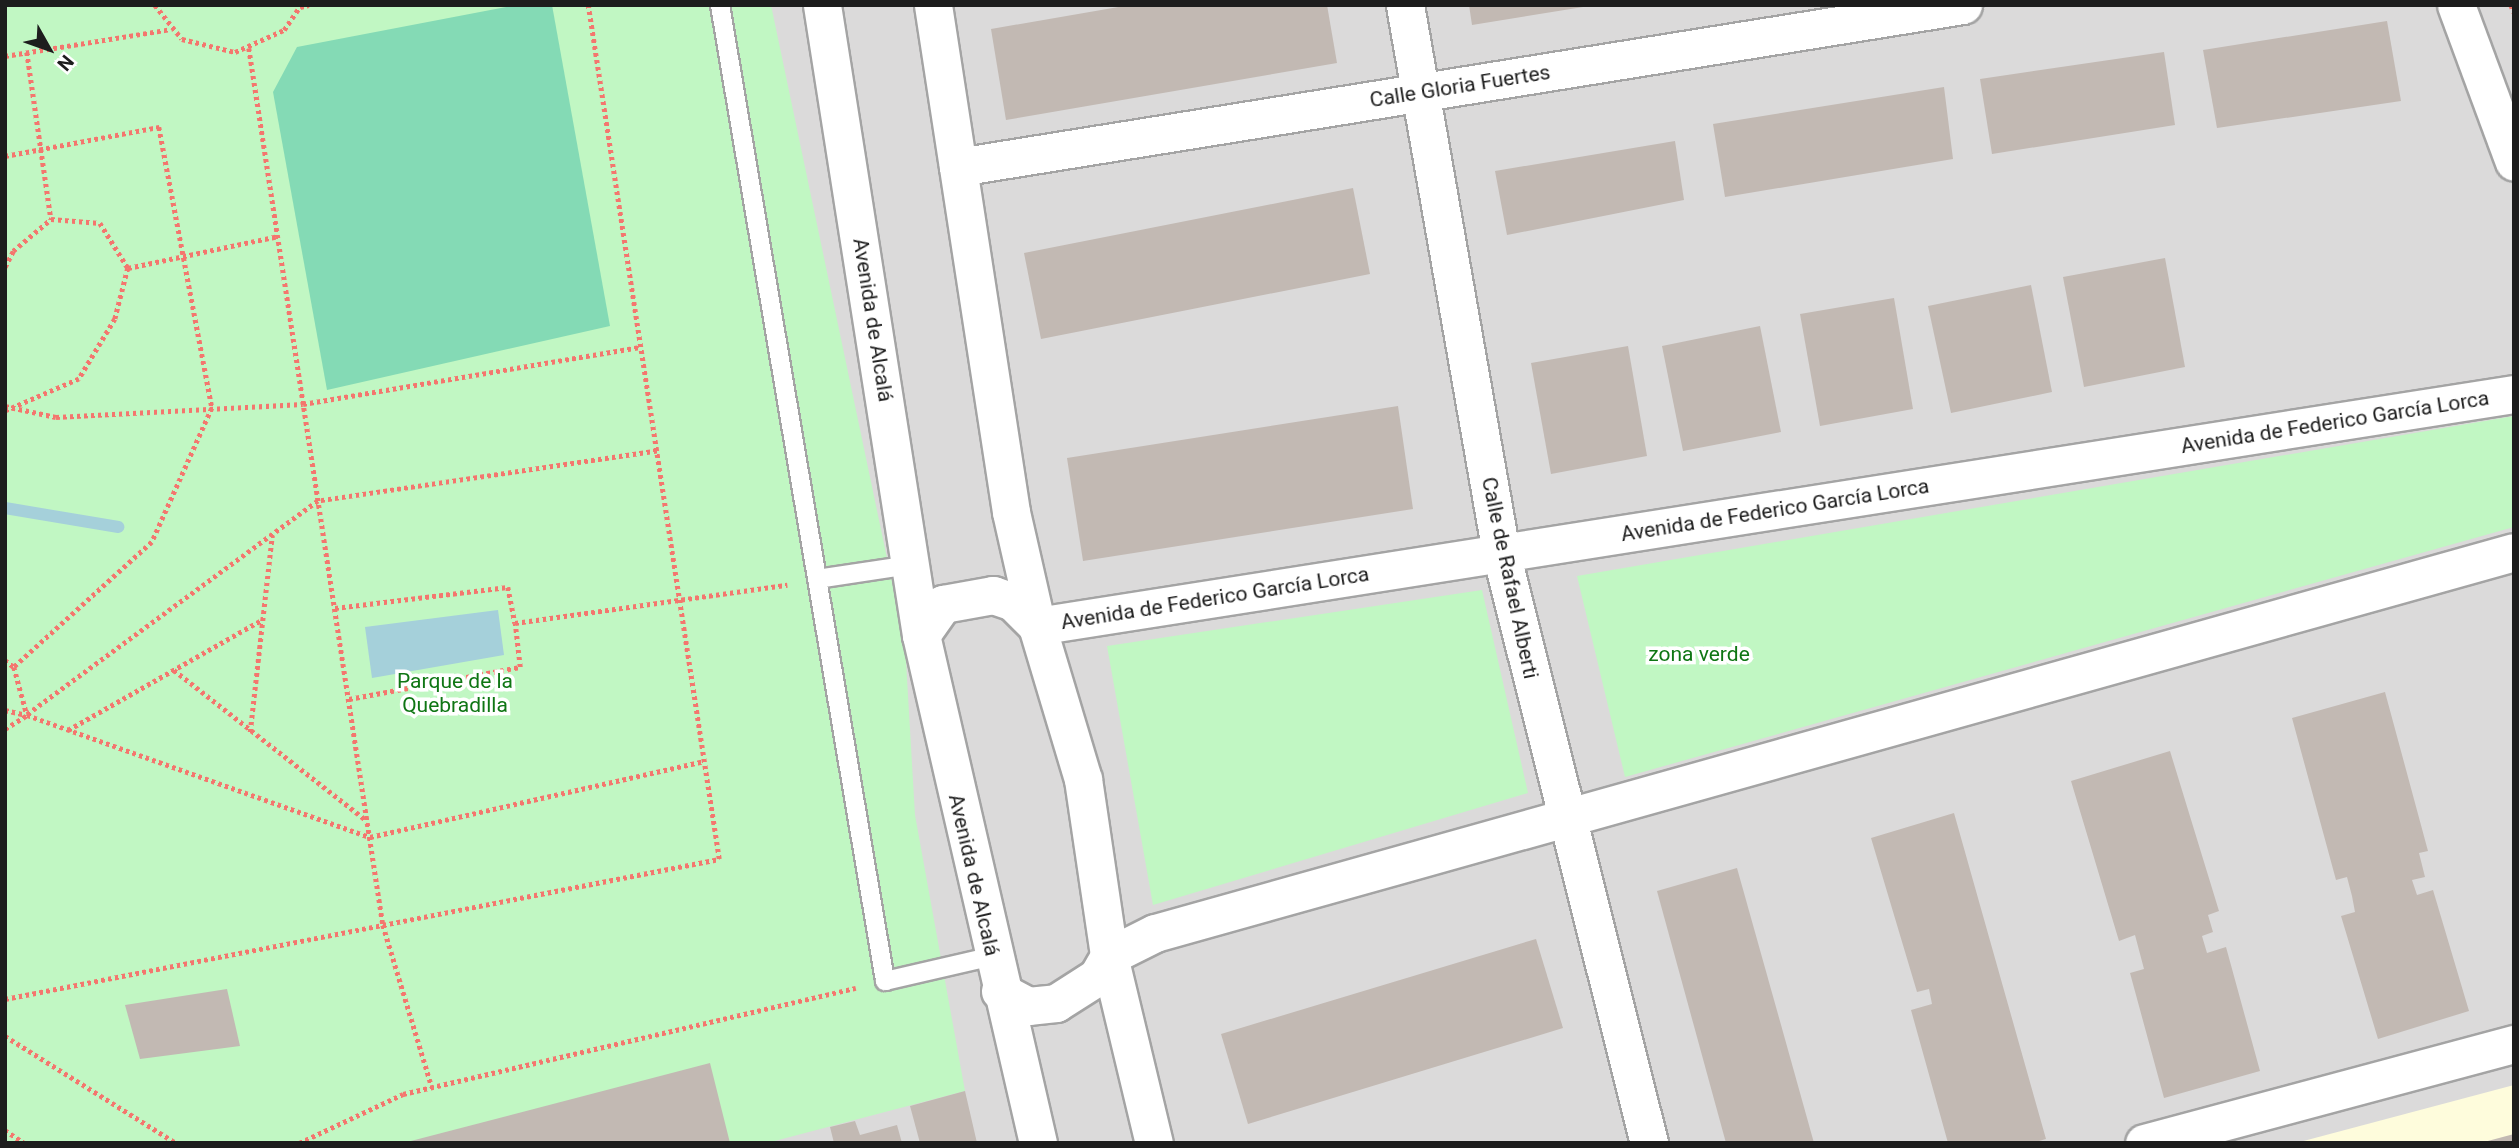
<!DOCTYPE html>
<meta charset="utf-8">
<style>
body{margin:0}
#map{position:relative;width:2519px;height:1148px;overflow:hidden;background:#eeeae3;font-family:Roboto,sans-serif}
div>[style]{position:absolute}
.residential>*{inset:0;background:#dbdada}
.education>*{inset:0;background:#fefcdc}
.park>*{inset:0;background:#c1f7c3}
.pitch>*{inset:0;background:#84dab5}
.water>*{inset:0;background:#a5d0da}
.stream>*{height:12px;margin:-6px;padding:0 6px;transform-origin:6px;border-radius:6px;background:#a5d0da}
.building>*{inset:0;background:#c2b9b3}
.path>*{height:4.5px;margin-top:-2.25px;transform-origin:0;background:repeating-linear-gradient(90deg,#f4766e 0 3.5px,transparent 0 7px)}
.roads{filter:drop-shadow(2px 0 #a4a4a4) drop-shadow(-2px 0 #a4a4a4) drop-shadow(0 2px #a4a4a4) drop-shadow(0 -2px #a4a4a4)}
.lane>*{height:18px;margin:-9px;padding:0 9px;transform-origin:9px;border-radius:9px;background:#fff}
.street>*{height:37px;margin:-18.5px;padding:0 18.5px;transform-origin:18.5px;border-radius:18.5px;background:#fff}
span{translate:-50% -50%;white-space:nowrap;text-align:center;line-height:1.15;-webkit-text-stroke:7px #fff;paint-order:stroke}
.street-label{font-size:21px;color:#1d1d1d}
.park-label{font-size:21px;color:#0f7614}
.frame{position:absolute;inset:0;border:7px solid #1d1d1d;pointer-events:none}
.north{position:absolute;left:14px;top:14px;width:70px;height:70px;-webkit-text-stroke:5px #fff;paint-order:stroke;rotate:130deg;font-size:19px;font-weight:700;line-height:28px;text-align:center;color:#1d1d1d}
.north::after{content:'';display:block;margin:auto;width:24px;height:32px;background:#1d1d1d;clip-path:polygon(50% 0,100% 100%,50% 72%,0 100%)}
</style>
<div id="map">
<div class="residential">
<div style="clip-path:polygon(5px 5px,2514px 5px,2514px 1143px,5px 1143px)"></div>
</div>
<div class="education">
<div style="clip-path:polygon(2514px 1085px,2514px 1143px,2296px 1143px)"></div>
</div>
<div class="park">
<div style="clip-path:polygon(5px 5px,771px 5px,905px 644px,915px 815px,965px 1091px,767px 1143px,5px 1143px)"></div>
<div style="clip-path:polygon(2514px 416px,2514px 527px,1625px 777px,1577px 576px)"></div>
<div style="clip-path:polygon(1482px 590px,1528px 793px,1153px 905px,1107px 646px)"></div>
</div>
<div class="pitch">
<div style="clip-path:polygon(516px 5px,552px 5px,610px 326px,327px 390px,273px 92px,297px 47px)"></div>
</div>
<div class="water">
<div style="clip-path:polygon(498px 610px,504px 655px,372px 678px,365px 627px)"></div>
</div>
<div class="stream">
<div style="left:5px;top:508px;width:115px;rotate:9.5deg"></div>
</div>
<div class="building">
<div style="clip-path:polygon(1130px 5px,1327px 5px,1337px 63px,1006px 120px,991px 29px)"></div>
<div style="clip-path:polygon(1469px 5px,1583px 5px,1583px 7px,1472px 25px)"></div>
<div style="clip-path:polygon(2387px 21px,2401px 101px,2217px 128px,2203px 50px)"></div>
<div style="clip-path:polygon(2164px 52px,2175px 125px,1992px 154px,1980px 79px)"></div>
<div style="clip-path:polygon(1944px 87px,1953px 159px,1725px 197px,1713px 124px)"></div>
<div style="clip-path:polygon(1675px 141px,1684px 200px,1507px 235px,1495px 171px)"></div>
<div style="clip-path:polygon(1353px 188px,1370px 274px,1041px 339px,1024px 253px)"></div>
<div style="clip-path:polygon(2165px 258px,2185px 367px,2084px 387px,2063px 277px)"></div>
<div style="clip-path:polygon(2031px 285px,2052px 392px,1951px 413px,1928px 306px)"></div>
<div style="clip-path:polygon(1894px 298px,1913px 409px,1820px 426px,1800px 314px)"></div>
<div style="clip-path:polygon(1760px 326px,1781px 432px,1683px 451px,1662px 346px)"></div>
<div style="clip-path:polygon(1628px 346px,1647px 456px,1551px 474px,1531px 363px)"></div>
<div style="clip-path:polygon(1398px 406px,1413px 509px,1083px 561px,1067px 458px)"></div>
<div style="clip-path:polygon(2385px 692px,2428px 851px,2419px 853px,2425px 877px,2412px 880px,2417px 895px,2433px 890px,2469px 1011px,2378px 1039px,2341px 916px,2355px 912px,2352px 896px,2347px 877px,2336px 880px,2292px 718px)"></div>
<div style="clip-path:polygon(2170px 751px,2219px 911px,2208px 915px,2213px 932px,2202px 936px,2207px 953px,2226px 947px,2260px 1071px,2164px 1098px,2130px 973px,2144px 969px,2135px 935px,2119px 941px,2071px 781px)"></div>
<div style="clip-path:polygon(1954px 813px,2046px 1139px,2032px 1143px,1948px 1143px,1911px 1010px,1932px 1004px,1929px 989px,1917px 992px,1871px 838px)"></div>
<div style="clip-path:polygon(1737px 868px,1783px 1032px,1814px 1143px,1726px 1143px,1657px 891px)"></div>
<div style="clip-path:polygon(1536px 939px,1563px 1028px,1248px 1124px,1221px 1034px)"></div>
<div style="clip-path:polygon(227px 989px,240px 1046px,140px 1059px,125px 1005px)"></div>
<div style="clip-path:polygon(710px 1063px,730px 1143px,408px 1143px,407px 1142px)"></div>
<div style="clip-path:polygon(965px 1091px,977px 1143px,920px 1143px,910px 1106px)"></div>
<div style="clip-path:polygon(855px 1121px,860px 1135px,897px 1125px,902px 1143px,834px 1143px,830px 1127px)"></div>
<div style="clip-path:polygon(2514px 1134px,2514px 1143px,2484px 1143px,2484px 1142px)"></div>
</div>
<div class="path">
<div style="left:155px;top:5px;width:43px;rotate:51.5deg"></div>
<div style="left:182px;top:39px;width:55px;rotate:13.8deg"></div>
<div style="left:235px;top:52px;width:54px;rotate:-24.2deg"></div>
<div style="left:284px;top:30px;width:30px;rotate:-56deg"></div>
<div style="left:2511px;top:5px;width:8px;rotate:67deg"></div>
<div style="left:300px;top:7px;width:9px;rotate:-13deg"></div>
<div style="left:249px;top:48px;width:887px;rotate:81.31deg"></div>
<div style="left:383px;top:925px;width:169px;rotate:73.2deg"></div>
<div style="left:27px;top:52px;width:169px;rotate:81.8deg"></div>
<div style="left:5px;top:56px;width:168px;rotate:-9.2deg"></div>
<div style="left:5px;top:156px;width:157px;rotate:-10.7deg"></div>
<div style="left:159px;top:127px;width:286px;rotate:79.3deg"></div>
<div style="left:212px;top:408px;width:147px;rotate:114.1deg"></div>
<div style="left:152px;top:542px;width:186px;rotate:137.8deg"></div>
<div style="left:5px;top:267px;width:18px;rotate:-63deg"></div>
<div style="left:13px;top:251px;width:50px;rotate:-40.1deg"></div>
<div style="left:51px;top:219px;width:49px;rotate:4.7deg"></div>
<div style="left:100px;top:223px;width:53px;rotate:58.1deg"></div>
<div style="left:128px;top:268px;width:53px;rotate:104.3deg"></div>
<div style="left:115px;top:319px;width:70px;rotate:121deg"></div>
<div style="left:79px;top:379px;width:81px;rotate:156.6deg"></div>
<div style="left:128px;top:268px;width:153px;rotate:-12deg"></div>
<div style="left:5px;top:406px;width:52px;rotate:12.2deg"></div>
<div style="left:56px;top:417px;width:247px;rotate:-3deg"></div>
<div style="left:303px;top:404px;width:342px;rotate:-9.6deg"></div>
<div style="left:657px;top:451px;width:343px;rotate:171.6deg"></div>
<div style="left:318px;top:501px;width:361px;rotate:143.7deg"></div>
<div style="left:27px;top:715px;width:364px;rotate:19.6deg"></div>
<div style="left:370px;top:837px;width:343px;rotate:-12.8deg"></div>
<div style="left:335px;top:608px;width:174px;rotate:-6.9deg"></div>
<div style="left:508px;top:587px;width:37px;rotate:79deg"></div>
<div style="left:5px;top:660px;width:11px;rotate:38deg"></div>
<div style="left:14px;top:667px;width:50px;rotate:74.8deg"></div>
<div style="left:174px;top:670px;width:245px;rotate:38deg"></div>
<div style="left:349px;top:699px;width:174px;rotate:-10.6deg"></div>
<div style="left:520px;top:667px;width:44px;rotate:-96.5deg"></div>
<div style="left:515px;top:623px;width:275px;rotate:-8deg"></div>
<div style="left:5px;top:710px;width:22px;rotate:13deg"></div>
<div style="left:5px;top:729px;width:26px;rotate:-32deg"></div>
<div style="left:68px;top:730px;width:224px;rotate:-29.6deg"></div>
<div style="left:250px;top:732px;width:198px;rotate:-83.6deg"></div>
<div style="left:5px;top:999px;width:728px;rotate:-11.09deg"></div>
<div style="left:719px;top:859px;width:864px;rotate:-98.72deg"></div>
<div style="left:5px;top:1036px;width:202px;rotate:32deg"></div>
<div style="left:5px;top:1130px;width:23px;rotate:34deg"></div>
<div style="left:299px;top:1143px;width:115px;rotate:-25.2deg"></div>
<div style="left:403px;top:1094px;width:465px;rotate:-13.2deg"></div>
</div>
<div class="roads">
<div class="lane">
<div style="left:720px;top:5px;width:990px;rotate:80.4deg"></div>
<div style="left:885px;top:981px;width:111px;rotate:-13deg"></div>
<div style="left:817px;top:579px;width:95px;rotate:-8.5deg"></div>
</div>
<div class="street">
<div style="left:822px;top:5px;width:638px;rotate:81.07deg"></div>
<div style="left:921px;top:635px;width:521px;rotate:77.03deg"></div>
<div style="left:933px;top:5px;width:513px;rotate:81.25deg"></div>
<div style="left:1011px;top:512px;width:117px;rotate:77.2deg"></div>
<div style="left:1037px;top:626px;width:160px;rotate:73.3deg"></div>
<div style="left:1083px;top:779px;width:179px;rotate:81.6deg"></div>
<div style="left:1109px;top:956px;width:192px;rotate:76.5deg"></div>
<div style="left:1405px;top:5px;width:556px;rotate:80.06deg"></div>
<div style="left:1501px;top:553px;width:608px;rotate:75.92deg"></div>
<div style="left:2456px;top:5px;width:167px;rotate:69.7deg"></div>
<div style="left:958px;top:167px;width:1018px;rotate:-9.16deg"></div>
<div style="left:1037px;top:626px;width:1495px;rotate:-8.93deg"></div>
<div style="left:921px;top:635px;width:38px;rotate:-55deg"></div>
<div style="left:943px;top:604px;width:51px;rotate:-10.2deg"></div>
<div style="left:993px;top:595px;width:21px;rotate:19deg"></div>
<div style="left:1013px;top:602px;width:34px;rotate:45deg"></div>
<div style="left:1109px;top:956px;width:51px;rotate:-26.6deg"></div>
<div style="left:1155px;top:933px;width:1411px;rotate:-15.66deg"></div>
<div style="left:1000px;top:991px;width:32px;rotate:28deg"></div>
<div style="left:1028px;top:1006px;width:28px;rotate:-6deg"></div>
<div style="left:1056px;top:1003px;width:49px;rotate:-32.4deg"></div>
<div style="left:1097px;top:977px;width:24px;rotate:-60deg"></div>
<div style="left:2144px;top:1143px;width:383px;rotate:-15deg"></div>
</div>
</div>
<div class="street-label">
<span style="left:1460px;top:86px;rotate:-9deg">Calle Gloria Fuertes</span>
<span style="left:873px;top:320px;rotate:81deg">Avenida de Alcalá</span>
<span style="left:2335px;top:422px;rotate:-9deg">Avenida de Federico García Lorca</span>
<span style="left:1775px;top:510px;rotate:-9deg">Avenida de Federico García Lorca</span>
<span style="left:1510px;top:578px;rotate:78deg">Calle de Rafael Alberti</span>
<span style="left:1215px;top:598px;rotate:-9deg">Avenida de Federico García Lorca</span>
<span style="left:974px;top:875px;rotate:77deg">Avenida de Alcalá</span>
</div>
<div class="park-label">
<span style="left:1699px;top:654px">zona verde</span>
<span style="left:455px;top:693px">Parque de la<br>Quebradilla</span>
</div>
<div class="frame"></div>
<div class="north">N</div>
</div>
